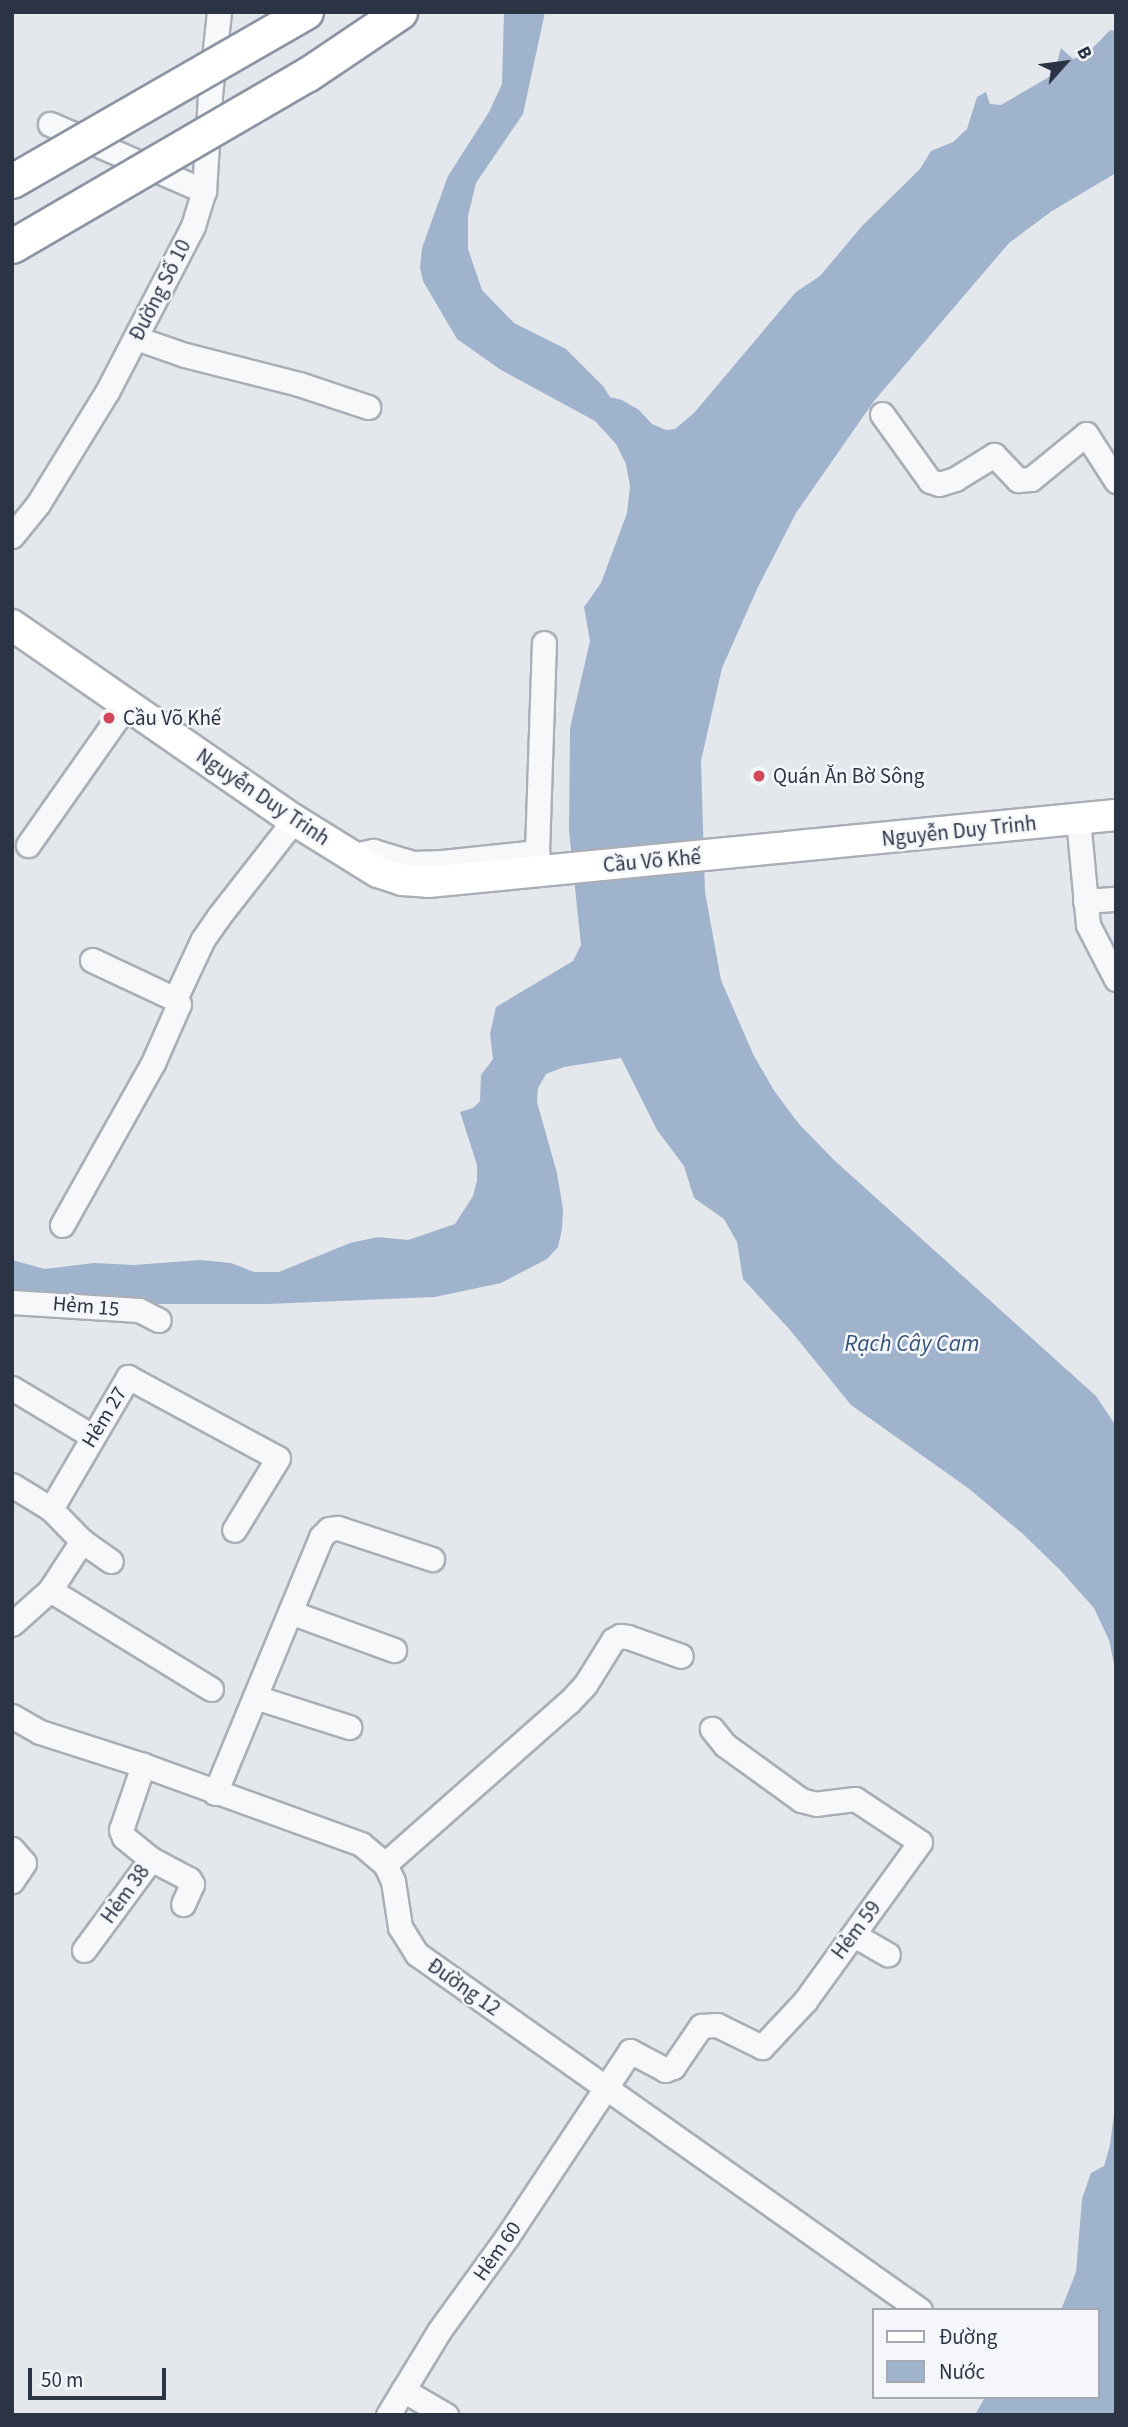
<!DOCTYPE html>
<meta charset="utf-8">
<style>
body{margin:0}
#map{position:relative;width:1128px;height:2427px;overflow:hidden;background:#e4e7ec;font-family:"Source Sans 3",sans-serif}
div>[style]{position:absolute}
.water>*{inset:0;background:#9fb4cc}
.roads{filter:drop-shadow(2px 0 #a9aeb7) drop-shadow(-2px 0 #a9aeb7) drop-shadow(0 2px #a9aeb7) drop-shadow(0 -2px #a9aeb7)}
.minor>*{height:23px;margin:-11.5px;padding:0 11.5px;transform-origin:11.5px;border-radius:11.5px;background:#f7f8fa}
.major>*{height:30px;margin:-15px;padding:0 15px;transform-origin:15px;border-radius:15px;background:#fff}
.bridges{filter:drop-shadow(2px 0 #8b94a3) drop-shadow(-2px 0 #8b94a3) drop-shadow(0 2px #8b94a3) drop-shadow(0 -2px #8b94a3)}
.highway-bridge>*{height:33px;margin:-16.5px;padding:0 16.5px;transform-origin:16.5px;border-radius:16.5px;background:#fff}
.dots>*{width:19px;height:19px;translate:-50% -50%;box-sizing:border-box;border:4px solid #f4f6f9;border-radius:50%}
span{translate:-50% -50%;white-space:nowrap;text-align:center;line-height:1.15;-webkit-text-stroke:5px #f4f6f9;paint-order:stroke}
.street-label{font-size:21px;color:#2b3445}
.poi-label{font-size:21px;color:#2b3445}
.left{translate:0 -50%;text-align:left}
.water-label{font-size:23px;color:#34527a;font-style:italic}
.frame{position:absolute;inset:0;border:14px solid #2b3445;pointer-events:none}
.legend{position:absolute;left:872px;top:2308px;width:228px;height:91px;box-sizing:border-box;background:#f4f6f9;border:2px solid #a4a8b1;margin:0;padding:9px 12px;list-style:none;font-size:21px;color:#2b3445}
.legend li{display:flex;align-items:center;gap:14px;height:35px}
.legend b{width:35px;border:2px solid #a4a8b1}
.north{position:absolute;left:1030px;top:28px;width:70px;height:70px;-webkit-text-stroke:5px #f4f6f9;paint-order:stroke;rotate:62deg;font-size:19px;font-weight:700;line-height:28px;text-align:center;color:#2b3445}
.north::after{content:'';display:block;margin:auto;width:24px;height:32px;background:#2b3445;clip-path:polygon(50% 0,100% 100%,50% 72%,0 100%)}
.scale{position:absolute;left:28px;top:2368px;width:138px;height:32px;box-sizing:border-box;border:4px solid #2b3445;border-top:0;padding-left:9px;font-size:21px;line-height:24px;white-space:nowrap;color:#2b3445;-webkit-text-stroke:5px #f4f6f9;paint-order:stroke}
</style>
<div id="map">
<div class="water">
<div style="clip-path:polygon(504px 12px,545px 12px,523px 114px,476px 183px,468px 216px,468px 249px,482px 290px,514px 323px,566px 349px,603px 386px,610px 397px,622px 400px,639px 410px,652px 424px,666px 430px,675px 429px,694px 413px,796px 292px,820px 276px,862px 226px,920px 169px,931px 151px,953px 142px,967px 129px,977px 97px,986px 92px,990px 104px,1001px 105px,1054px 74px,1061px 48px,1073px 59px,1087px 54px,1110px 30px,1116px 31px,1116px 173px,1052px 211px,1009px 243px,874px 401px,796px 513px,758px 587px,722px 668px,701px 761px,705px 892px,721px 980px,754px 1056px,775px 1092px,799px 1124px,834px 1160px,1096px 1396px,1116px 1426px,1116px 1673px,1109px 1640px,1094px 1608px,1060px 1570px,1023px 1534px,968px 1488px,851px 1405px,790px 1330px,743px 1279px,737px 1242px,724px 1219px,694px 1198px,684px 1166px,657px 1130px,621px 1058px,564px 1067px,546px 1074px,538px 1088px,537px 1102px,557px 1173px,563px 1209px,562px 1229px,558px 1247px,547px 1259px,501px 1283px,435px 1297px,267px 1304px,143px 1304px,12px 1292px,12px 1260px,45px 1269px,94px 1263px,134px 1265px,200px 1260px,231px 1263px,254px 1272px,279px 1272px,350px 1243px,378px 1237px,408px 1240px,455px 1224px,473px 1196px,477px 1181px,477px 1165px,460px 1112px,473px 1108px,480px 1101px,481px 1075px,493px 1059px,490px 1034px,496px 1007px,573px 961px,581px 945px,569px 831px,570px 728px,590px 641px,584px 607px,601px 583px,627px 513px,630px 486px,626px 464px,616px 444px,595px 421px,501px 370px,457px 339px,423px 281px,420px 268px,422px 248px,448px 176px,489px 112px,502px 84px)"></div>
<div style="clip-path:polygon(1116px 2099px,1116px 2415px,975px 2415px,985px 2397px,1098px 2397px,1098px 2310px,1061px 2310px,1076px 2272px,1082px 2199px,1091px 2173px,1104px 2166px,1110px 2145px)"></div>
</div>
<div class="roads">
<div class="minor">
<div style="left:50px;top:124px;width:168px;rotate:23.5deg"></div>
<div style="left:136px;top:338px;width:52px;rotate:19.1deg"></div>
<div style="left:185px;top:355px;width:118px;rotate:14.3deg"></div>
<div style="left:299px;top:384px;width:73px;rotate:18.4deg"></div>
<div style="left:882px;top:414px;width:82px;rotate:54.4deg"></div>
<div style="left:930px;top:481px;width:9px;rotate:18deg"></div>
<div style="left:939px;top:484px;width:17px;rotate:-17deg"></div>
<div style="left:955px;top:479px;width:46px;rotate:-31.6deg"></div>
<div style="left:994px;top:455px;width:35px;rotate:46deg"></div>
<div style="left:1018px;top:480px;width:13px;rotate:-4deg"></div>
<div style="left:1031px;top:479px;width:71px;rotate:-39.3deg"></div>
<div style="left:1086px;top:434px;width:56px;rotate:57.4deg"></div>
<div style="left:12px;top:536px;width:41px;rotate:-50.9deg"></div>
<div style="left:38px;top:504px;width:132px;rotate:-58.4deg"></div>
<div style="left:107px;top:392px;width:187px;rotate:-62.6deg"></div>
<div style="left:193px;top:226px;width:37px;rotate:-73deg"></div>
<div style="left:204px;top:191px;width:96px;rotate:-86.4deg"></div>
<div style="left:210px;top:95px;width:83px;rotate:-83.8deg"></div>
<div style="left:1078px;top:819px;width:106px;rotate:84.6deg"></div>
<div style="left:1088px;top:925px;width:61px;rotate:62.6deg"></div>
<div style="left:28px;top:845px;width:172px;rotate:-54.9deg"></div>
<div style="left:351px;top:856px;width:23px;rotate:-13deg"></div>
<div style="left:373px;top:851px;width:42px;rotate:16.7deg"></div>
<div style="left:413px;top:863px;width:29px;rotate:-2deg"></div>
<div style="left:442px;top:862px;width:96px;rotate:-6deg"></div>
<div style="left:537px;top:852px;width:209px;rotate:-88.1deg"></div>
<div style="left:1085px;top:901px;width:31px;rotate:-4deg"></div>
<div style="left:92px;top:960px;width:92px;rotate:25.2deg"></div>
<div style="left:175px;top:999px;width:66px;rotate:-65deg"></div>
<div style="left:203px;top:939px;width:28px;rotate:-55deg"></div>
<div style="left:219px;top:916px;width:122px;rotate:-52deg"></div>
<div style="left:62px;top:1225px;width:186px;rotate:-60.7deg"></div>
<div style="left:153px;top:1063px;width:64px;rotate:-66.2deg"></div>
<div style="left:179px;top:1004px;width:6px;rotate:-129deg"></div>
<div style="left:12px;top:1302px;width:127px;rotate:3.6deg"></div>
<div style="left:139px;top:1310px;width:22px;rotate:27deg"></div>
<div style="left:12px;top:1388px;width:93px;rotate:31deg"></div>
<div style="left:12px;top:1485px;width:46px;rotate:31.6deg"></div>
<div style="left:82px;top:1541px;width:35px;rotate:35deg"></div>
<div style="left:50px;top:1590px;width:189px;rotate:31.6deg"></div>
<div style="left:290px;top:1612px;width:111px;rotate:20.1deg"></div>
<div style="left:12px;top:1624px;width:51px;rotate:-41.8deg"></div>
<div style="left:50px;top:1590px;width:59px;rotate:-56.9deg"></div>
<div style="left:82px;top:1541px;width:45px;rotate:-134.1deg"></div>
<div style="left:51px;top:1509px;width:153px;rotate:-59.7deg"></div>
<div style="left:128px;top:1377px;width:170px;rotate:28.4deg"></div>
<div style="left:278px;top:1458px;width:84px;rotate:121.4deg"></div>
<div style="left:255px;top:1697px;width:99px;rotate:17.7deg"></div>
<div style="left:12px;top:1716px;width:32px;rotate:30deg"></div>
<div style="left:40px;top:1732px;width:108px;rotate:17.8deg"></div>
<div style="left:143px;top:1765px;width:232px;rotate:19.9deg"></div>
<div style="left:361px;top:1844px;width:31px;rotate:40deg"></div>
<div style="left:385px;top:1864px;width:19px;rotate:65deg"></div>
<div style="left:393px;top:1881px;width:47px;rotate:81.3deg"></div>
<div style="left:400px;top:1927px;width:32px;rotate:58deg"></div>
<div style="left:417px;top:1954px;width:616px;rotate:35.29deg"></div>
<div style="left:215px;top:1793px;width:277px;rotate:-67.5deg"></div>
<div style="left:321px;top:1537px;width:11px;rotate:-45deg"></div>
<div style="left:329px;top:1529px;width:9px;rotate:-6deg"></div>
<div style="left:338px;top:1528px;width:99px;rotate:18.3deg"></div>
<div style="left:12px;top:1849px;width:18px;rotate:49deg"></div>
<div style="left:24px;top:1863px;width:22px;rotate:124deg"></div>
<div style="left:151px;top:1859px;width:43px;rotate:27.8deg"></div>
<div style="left:189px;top:1879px;width:6px;rotate:59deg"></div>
<div style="left:192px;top:1884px;width:22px;rotate:114deg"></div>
<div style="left:385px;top:1864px;width:245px;rotate:-41.4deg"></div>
<div style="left:569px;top:1702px;width:23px;rotate:-47deg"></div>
<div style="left:585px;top:1685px;width:53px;rotate:-58.1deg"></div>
<div style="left:613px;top:1640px;width:8px;rotate:-30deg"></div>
<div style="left:620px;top:1636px;width:8px;rotate:7deg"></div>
<div style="left:628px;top:1637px;width:56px;rotate:19.7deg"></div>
<div style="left:854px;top:1935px;width:39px;rotate:30deg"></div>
<div style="left:84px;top:1950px;width:113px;rotate:-53.6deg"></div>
<div style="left:151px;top:1859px;width:35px;rotate:-141deg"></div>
<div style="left:124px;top:1837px;width:8px;rotate:-113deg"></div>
<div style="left:121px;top:1830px;width:69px;rotate:-71.3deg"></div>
<div style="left:403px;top:2390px;width:50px;rotate:30.2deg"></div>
<div style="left:388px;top:2415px;width:98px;rotate:-58.7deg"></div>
<div style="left:439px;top:2331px;width:116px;rotate:-54.1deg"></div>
<div style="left:507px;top:2237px;width:223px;rotate:-56.5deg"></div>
<div style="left:630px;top:2051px;width:40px;rotate:28deg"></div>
<div style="left:665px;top:2070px;width:9px;rotate:-21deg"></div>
<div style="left:673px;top:2067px;width:50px;rotate:-55.7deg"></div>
<div style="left:701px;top:2026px;width:16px;rotate:-4deg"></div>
<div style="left:717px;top:2025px;width:50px;rotate:26.1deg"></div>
<div style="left:762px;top:2047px;width:63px;rotate:-46.9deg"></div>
<div style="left:805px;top:2001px;width:196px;rotate:-54.1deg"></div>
<div style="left:920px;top:1842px;width:78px;rotate:-146.5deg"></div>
<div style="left:855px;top:1799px;width:39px;rotate:173deg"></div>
<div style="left:816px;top:1804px;width:16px;rotate:-165deg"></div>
<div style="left:801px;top:1800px;width:94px;rotate:-144.1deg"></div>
<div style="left:725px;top:1745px;width:21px;rotate:-129deg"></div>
</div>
<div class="major">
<div style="left:12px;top:625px;width:343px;rotate:34.7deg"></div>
<div style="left:294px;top:820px;width:99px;rotate:31.8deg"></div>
<div style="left:378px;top:872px;width:25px;rotate:18deg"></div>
<div style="left:402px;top:880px;width:26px;rotate:4deg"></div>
<div style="left:428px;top:882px;width:691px;rotate:-5.56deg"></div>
</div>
</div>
<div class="bridges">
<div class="highway-bridge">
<div style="left:12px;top:181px;width:339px;rotate:-29.9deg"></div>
<div style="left:12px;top:246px;width:342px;rotate:-30.2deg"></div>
<div style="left:308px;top:74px;width:111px;rotate:-34deg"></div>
</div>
</div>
<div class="dots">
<div style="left:109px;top:718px;background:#d1495b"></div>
<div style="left:759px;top:776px;background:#d1495b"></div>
</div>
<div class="street-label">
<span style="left:160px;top:290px;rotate:-63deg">Đường Số 10</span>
<span style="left:263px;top:797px;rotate:34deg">Nguyễn Duy Trinh</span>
<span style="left:959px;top:831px;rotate:-6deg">Nguyễn Duy Trinh</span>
<span style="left:652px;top:861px;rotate:-5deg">Cầu Võ Khế</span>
<span style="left:86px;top:1306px;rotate:5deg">Hẻm 15</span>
<span style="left:104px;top:1417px;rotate:-59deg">Hẻm 27</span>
<span style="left:125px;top:1894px;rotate:-54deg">Hẻm 38</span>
<span style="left:856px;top:1930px;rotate:-53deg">Hẻm 59</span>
<span style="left:464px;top:1987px;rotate:35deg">Đường 12</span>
<span style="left:497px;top:2251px;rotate:-55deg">Hẻm 60</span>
</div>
<div class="poi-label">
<span class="left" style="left:123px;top:718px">Cầu Võ Khế</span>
<span class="left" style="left:773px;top:776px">Quán Ăn Bờ Sông</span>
</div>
<div class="water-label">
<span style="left:912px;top:1344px">Rạch Cây Cam</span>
</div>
<div class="frame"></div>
<ul class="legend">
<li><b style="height:9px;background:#fff"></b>Đường</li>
<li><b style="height:19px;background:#9fb4cc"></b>Nước</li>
</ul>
<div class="north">B</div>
<div class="scale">50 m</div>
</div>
